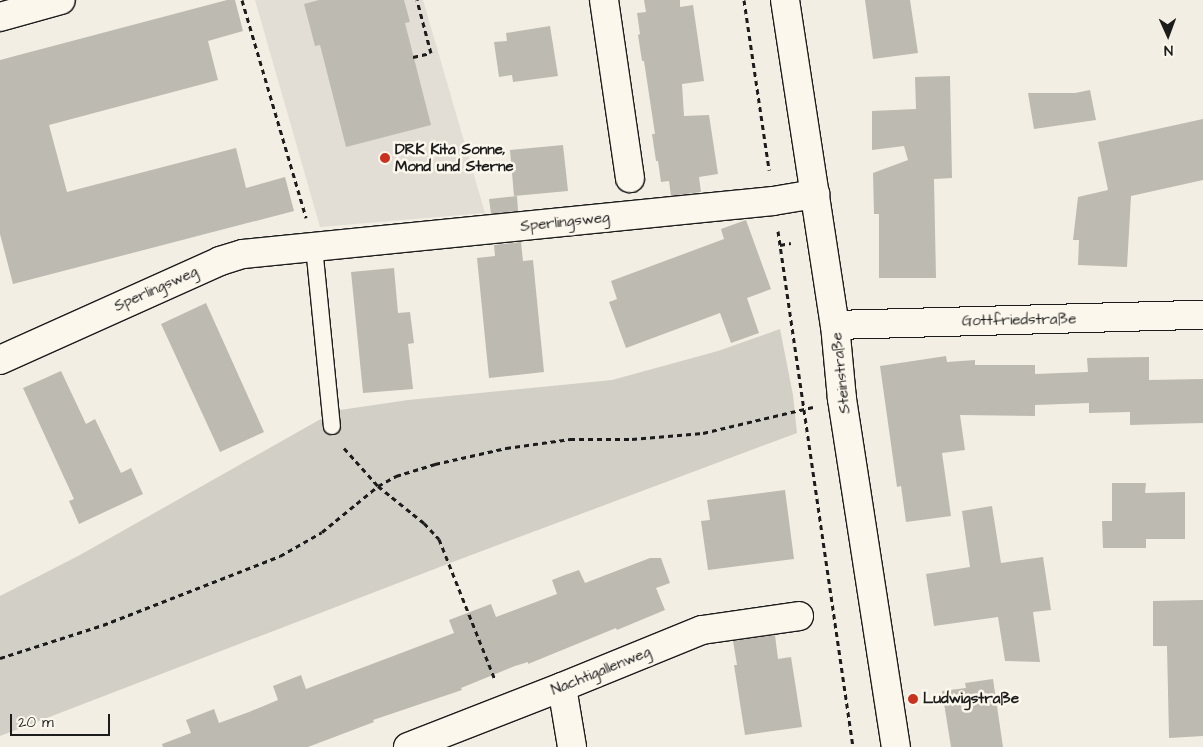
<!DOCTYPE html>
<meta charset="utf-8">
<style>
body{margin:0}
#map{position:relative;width:1203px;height:747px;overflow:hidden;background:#f2eee4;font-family:"Architects Daughter",sans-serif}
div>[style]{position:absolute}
.built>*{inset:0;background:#e2ded5}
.green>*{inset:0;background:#d2cfc6}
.building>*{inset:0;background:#bdbab1}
.path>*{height:3px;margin-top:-1.5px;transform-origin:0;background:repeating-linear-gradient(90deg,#1c1c1c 0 5px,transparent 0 9px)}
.roads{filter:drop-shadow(1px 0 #1c1c1c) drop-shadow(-1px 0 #1c1c1c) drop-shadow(0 1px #1c1c1c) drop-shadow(0 -1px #1c1c1c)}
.lane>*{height:16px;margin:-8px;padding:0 8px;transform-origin:8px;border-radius:8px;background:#fbf7ec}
.street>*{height:28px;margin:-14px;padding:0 14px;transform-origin:14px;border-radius:14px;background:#fbf7ec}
.dots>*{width:14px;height:14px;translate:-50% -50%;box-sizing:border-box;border:2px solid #fbf7ec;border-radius:50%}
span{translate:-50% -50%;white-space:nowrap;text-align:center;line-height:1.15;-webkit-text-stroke:5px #fbf7ec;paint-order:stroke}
.poi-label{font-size:15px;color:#1c1c1c;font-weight:700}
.left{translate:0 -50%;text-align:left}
.street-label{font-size:15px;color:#1c1c1c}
.north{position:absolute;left:1143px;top:10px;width:50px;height:50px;-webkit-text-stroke:4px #fbf7ec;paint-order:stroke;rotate:178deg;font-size:14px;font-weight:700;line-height:20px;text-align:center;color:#1c1c1c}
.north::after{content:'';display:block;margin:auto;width:18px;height:22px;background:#1c1c1c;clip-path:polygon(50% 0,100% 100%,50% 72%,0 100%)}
.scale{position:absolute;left:10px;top:714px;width:100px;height:22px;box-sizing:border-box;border:2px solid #1c1c1c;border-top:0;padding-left:6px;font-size:15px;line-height:18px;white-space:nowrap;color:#1c1c1c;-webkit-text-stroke:4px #fbf7ec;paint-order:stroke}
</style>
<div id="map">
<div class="built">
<div style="clip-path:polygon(255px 0,423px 0,485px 213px,320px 227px)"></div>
</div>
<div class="green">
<div style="clip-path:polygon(780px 329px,793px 395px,797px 433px,458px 560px,0 736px,0 596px,80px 555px,319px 420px,340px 410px,408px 400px,612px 380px,718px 351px)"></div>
</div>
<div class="building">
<div style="clip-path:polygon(227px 0,235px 0,243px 31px,208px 41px,218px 80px,49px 125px,67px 192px,236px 148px,246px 188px,285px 177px,294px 211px,13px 284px,0 234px,0 60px)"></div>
<div style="clip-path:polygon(319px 0,404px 0,410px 22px,405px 23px,431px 125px,346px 147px,320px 45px,315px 46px,304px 4px)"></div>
<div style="clip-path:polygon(644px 0,680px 0,680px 7px,693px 5px,704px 81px,682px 84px,684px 116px,709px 115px,718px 174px,699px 177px,701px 192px,671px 196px,669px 181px,661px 182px,658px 161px,656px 161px,652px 134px,655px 134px,644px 61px,642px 61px,638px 35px,640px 34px,637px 13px,646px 12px)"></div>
<div style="clip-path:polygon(865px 0,910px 0,918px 53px,873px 59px)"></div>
<div style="clip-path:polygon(550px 26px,558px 76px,513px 82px,512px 75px,499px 77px,494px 42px,507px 41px,506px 33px)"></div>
<div style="clip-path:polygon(950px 76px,952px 178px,934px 179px,936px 278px,879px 278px,879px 214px,874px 214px,873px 173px,908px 160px,904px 146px,872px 150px,872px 111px,916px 109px,915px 77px)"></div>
<div style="clip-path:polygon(1090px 90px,1096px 120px,1034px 129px,1028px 93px,1075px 93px)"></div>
<div style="clip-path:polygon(1203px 119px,1203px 180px,1131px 196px,1127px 267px,1078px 265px,1079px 240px,1073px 240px,1078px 197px,1108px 190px,1098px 142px)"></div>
<div style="clip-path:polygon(563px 145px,568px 191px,514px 196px,510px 150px)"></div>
<div style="clip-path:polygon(517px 196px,518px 211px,491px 214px,489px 199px)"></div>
<div style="clip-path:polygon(746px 220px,771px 289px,747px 298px,759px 333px,731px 343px,720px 313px,626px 348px,609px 302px,617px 299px,611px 281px,724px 239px,721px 229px)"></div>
<div style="clip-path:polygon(521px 242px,523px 261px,533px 260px,544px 372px,489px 378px,477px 258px,495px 256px,494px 245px)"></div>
<div style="clip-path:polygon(394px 268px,398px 313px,410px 312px,414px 343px,408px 344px,413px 389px,363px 393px,351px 272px)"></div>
<div style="clip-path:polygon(206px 303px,264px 432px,220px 452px,161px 324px)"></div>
<div style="clip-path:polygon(946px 356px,947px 362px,975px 360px,975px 365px,1035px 365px,1035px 374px,1088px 372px,1087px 358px,1149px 357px,1149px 380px,1203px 379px,1203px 423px,1130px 425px,1130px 412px,1089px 413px,1089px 403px,1035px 405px,1035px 416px,960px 415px,965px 450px,942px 453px,951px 516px,906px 522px,901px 486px,897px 487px,880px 366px)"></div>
<div style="clip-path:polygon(61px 371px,86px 424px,95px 419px,121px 473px,131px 468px,143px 494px,79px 524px,69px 501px,74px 499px,23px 388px)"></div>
<div style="clip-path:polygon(1112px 483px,1146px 483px,1145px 493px,1185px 492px,1185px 539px,1146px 539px,1146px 548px,1103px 548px,1102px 521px,1112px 521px)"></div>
<div style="clip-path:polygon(785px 490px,794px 559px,708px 570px,701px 521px,710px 520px,707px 500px)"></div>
<div style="clip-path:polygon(992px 506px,1001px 563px,1043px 557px,1051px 610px,1033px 612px,1040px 662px,1005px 661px,998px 617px,934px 626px,926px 574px,970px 567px,962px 511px)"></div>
<div style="clip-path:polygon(650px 558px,661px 558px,670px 583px,656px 588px,665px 610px,617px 630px,616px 628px,528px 664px,528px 662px,515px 666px,461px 688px,462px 690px,373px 720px,374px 722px,308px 747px,163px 747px,162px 744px,191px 733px,186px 720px,214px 709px,219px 723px,249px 712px,278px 700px,273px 686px,301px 675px,306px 689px,454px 633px,449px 620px,491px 604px,496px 617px,557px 594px,552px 580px,565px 575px,579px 570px,585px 583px)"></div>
<div style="clip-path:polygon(1203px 600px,1203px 736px,1169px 738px,1167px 646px,1153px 646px,1153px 601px)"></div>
<div style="clip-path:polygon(775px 635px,778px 659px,791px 657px,802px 727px,745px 735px,734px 665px,737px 665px,733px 641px)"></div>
<div style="clip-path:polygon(993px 679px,1003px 747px,951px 747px,942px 691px,966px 688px,965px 683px)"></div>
</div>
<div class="path">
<div style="left:242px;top:0;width:227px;rotate:73.6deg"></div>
<div style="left:744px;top:0;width:172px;rotate:81.6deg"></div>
<div style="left:413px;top:57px;width:18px;rotate:-13deg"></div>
<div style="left:431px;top:53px;width:55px;rotate:-104.8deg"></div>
<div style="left:778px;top:231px;width:521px;rotate:81.73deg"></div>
<div style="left:780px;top:245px;width:11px;rotate:-10deg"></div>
<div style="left:344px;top:448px;width:51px;rotate:48.2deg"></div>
<div style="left:378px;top:486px;width:59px;rotate:38.8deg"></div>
<div style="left:424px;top:523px;width:22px;rotate:47deg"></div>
<div style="left:439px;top:539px;width:152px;rotate:68.3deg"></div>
<div style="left:0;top:658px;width:108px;rotate:-17.8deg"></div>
<div style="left:103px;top:625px;width:190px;rotate:-21.3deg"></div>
<div style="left:280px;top:556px;width:48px;rotate:-29.7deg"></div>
<div style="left:322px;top:532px;width:72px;rotate:-39.4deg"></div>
<div style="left:378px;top:486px;width:21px;rotate:-29deg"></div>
<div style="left:396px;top:476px;width:41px;rotate:-17.1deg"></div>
<div style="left:435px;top:464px;width:73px;rotate:-12.7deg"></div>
<div style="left:506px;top:448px;width:65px;rotate:-8deg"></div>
<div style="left:570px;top:439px;width:62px"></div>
<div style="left:632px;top:439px;width:71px;rotate:-4.8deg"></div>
<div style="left:703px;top:433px;width:113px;rotate:-13.3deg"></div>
</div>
<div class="roads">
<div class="lane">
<div style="left:314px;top:247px;width:180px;rotate:84.3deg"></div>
</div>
<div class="street">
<div style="left:604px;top:0;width:180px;rotate:81.7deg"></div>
<div style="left:785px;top:0;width:329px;rotate:81.3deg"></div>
<div style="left:835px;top:325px;width:74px;rotate:84.6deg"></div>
<div style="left:842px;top:399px;width:352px;rotate:81.2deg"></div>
<div style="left:0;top:17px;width:63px;rotate:-15.6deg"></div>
<div style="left:835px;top:325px;width:368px;rotate:-1.6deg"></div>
<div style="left:0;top:360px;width:241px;rotate:-24.2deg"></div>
<div style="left:220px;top:261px;width:24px;rotate:-17deg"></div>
<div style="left:243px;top:254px;width:533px;rotate:-5.71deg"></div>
<div style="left:773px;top:201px;width:43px;rotate:-9.5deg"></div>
<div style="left:562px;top:687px;width:61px;rotate:80.5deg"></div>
<div style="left:408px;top:747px;width:165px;rotate:-21.3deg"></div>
<div style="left:562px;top:687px;width:151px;rotate:-22.2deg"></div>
<div style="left:702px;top:630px;width:98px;rotate:-8.2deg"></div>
</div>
</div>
<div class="dots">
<div style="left:385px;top:158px;background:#c8321e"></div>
<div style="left:913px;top:699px;background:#c8321e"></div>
</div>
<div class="poi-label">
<span class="left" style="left:395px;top:158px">DRK Kita Sonne,<br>Mond und Sterne</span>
<span class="left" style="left:923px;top:699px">Ludwigstraße</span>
</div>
<div class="street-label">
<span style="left:565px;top:222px;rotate:-6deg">Sperlingsweg</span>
<span style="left:156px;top:289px;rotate:-24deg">Sperlingsweg</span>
<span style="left:1019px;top:320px;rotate:-1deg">Gottfriedstraße</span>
<span style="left:841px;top:373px;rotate:-96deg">Steinstraße</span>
<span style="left:601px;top:671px;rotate:-22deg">Nachtigallenweg</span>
</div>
<div class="north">N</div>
<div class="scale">20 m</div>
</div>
